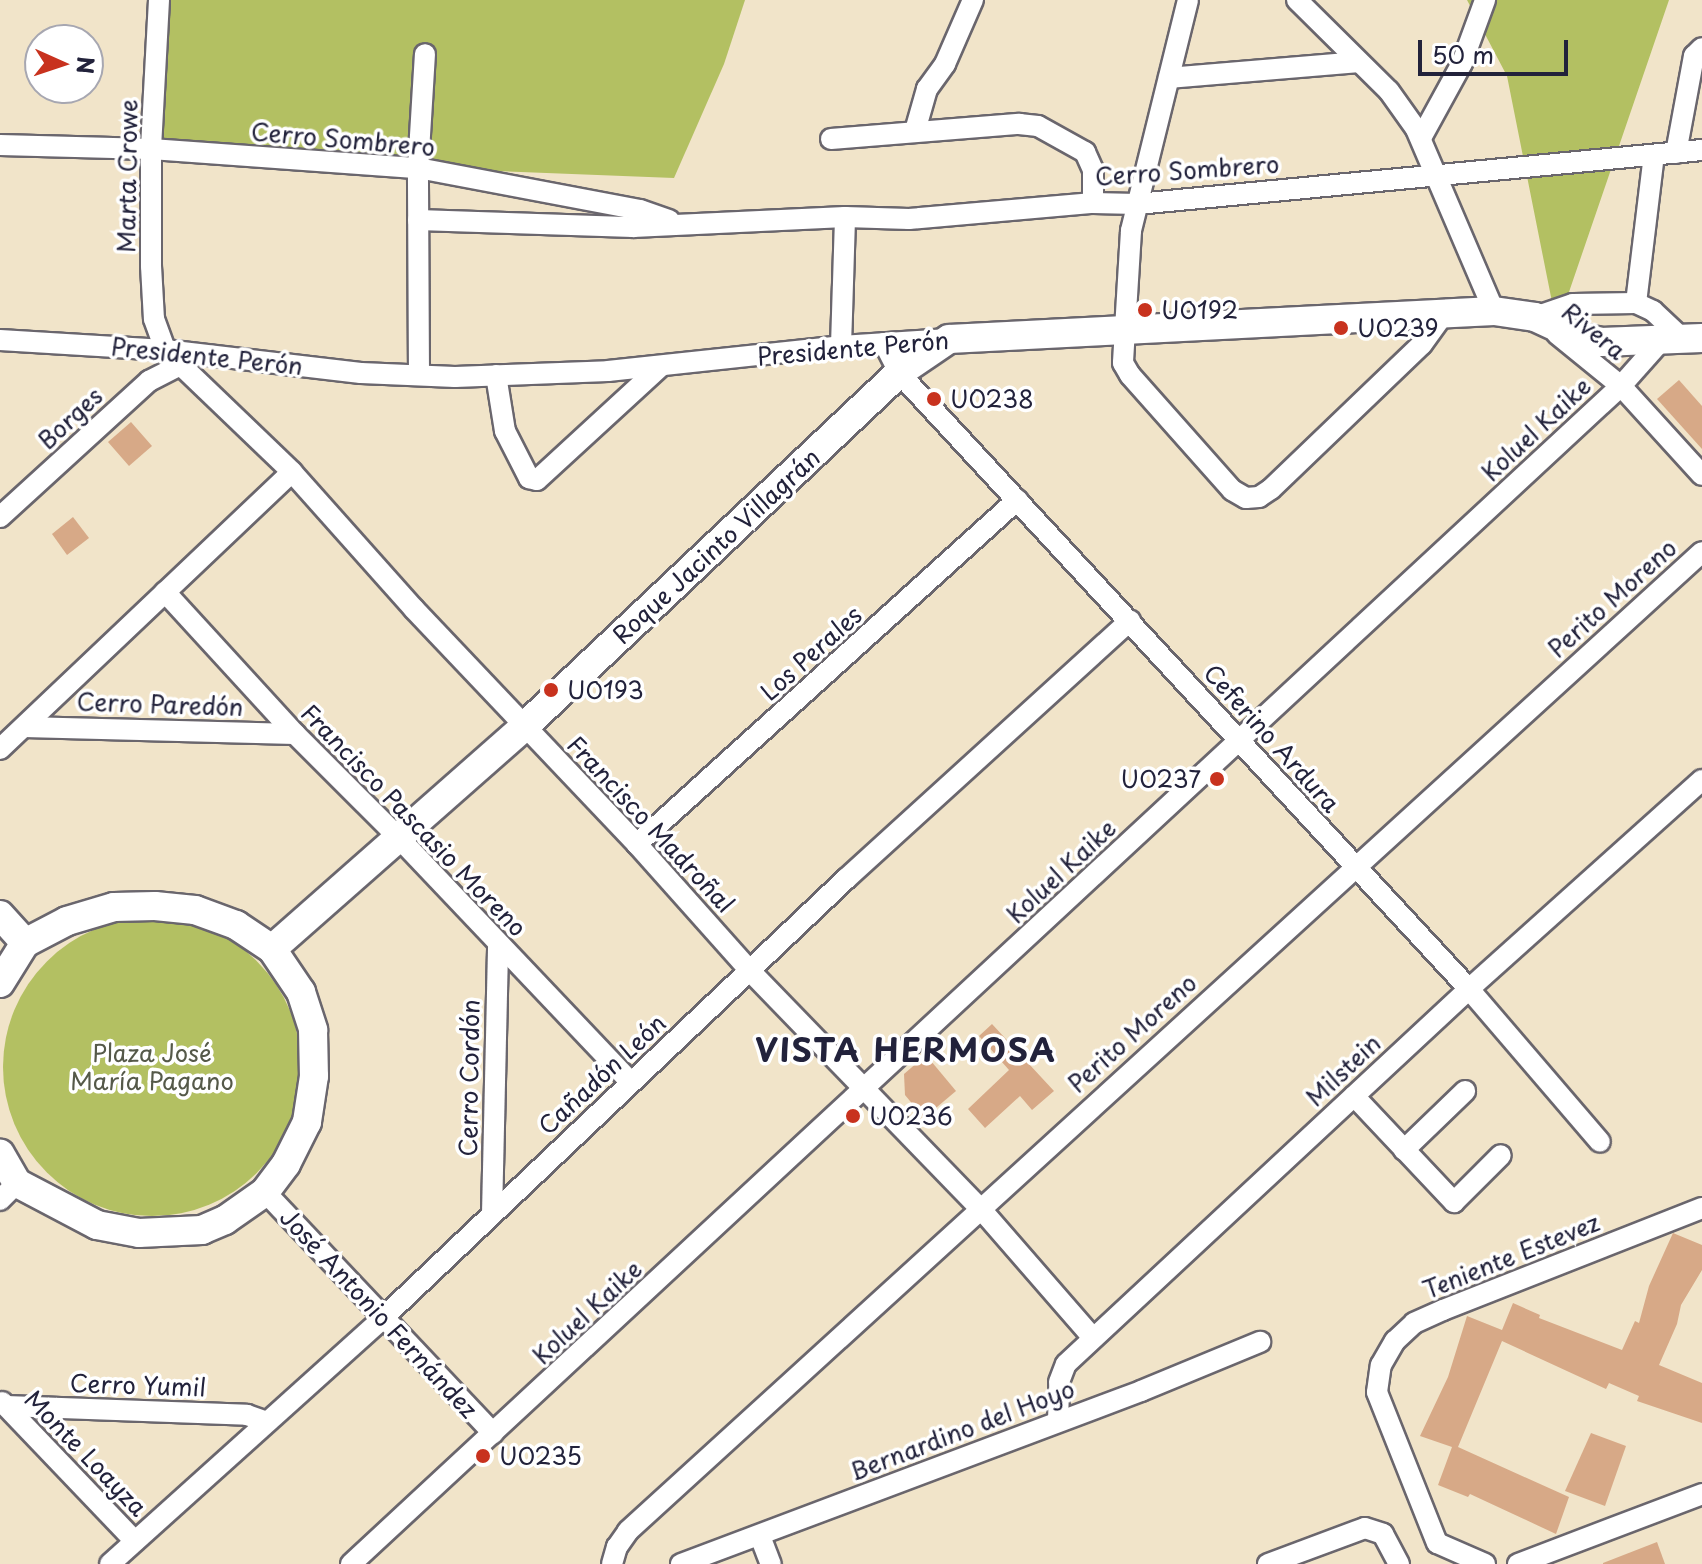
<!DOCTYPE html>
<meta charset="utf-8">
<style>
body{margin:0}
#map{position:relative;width:1702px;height:1564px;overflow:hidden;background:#f1e4c9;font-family:"Playpen Sans",sans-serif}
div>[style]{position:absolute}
.green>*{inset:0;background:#b3c062}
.round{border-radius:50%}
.building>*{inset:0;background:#d7a987}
.roads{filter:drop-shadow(2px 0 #6a666d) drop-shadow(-2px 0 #6a666d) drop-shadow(0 2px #6a666d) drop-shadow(0 -2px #6a666d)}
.street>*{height:20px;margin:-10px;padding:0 10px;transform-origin:10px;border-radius:10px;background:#fff}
.secondary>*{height:28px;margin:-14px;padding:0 14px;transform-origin:14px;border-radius:14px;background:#fff}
.dots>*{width:22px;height:22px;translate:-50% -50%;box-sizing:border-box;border:4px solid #fff;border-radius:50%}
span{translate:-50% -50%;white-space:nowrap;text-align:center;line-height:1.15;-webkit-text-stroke:7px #fff;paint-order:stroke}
.street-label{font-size:24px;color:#22223b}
.poi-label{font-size:24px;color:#22223b}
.left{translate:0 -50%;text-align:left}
.right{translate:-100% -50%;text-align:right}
.park-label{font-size:24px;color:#555949}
.district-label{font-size:32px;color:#22223b;font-weight:700;letter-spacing:2px}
.north{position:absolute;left:24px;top:24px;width:80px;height:80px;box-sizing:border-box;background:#fff;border:2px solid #a7a7b1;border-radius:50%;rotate:93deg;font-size:22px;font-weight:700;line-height:32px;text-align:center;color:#22223b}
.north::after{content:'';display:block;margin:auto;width:28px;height:36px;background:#c8321e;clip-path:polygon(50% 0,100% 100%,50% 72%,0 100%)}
.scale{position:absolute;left:1418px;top:40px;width:150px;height:36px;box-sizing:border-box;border:4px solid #22223b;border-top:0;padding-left:10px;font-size:24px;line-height:28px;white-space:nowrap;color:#22223b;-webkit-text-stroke:6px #fff;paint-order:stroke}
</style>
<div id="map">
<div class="green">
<div style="clip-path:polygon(159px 0,745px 0,724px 64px,674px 178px,418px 168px,151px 149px)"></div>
<div style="clip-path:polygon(1467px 0,1669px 0,1557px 327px,1507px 76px)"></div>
<div class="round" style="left:3px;top:918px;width:298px;height:298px"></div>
</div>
<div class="building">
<div style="clip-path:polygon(1679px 380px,1702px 406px,1702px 449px,1657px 399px)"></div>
<div style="clip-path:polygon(131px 422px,152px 446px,129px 466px,108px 442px)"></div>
<div style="clip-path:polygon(73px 517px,89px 538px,67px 555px,52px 534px)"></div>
<div style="clip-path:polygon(992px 1024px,1054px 1091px,1032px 1110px,1020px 1096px,985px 1128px,968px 1109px,1009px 1070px,979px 1036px)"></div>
<div style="clip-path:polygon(926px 1055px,956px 1091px,924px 1118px,905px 1095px,904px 1074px)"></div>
<div style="clip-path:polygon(1673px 1233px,1702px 1245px,1702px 1270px,1681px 1305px,1677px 1324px,1659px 1365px,1702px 1383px,1702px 1423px,1637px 1401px,1639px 1396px,1609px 1383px,1606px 1389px,1502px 1341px,1458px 1447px,1569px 1497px,1556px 1534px,1470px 1494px,1468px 1497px,1438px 1485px,1452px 1447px,1420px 1436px,1448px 1377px,1467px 1316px,1502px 1330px,1513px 1303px,1540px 1315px,1539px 1318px,1622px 1350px,1635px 1321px,1639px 1323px,1649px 1286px)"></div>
<div style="clip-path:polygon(1591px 1433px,1626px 1446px,1605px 1506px,1565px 1491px)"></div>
<div style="clip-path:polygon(1657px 1542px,1665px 1564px,1603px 1564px,1603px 1563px)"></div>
</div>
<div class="roads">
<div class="street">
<div style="left:159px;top:0;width:149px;rotate:93.1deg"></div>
<div style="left:151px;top:149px;width:117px;rotate:90deg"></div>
<div style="left:151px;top:266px;width:53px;rotate:86.8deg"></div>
<div style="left:154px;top:319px;width:33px;rotate:70deg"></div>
<div style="left:165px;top:350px;width:176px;rotate:43.8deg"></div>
<div style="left:292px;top:472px;width:183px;rotate:48.3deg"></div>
<div style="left:414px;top:609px;width:324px;rotate:46.5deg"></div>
<div style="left:637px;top:844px;width:171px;rotate:48.3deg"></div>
<div style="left:751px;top:972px;width:329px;rotate:45.9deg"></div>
<div style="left:980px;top:1208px;width:172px;rotate:49deg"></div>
<div style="left:1188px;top:0;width:238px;rotate:103.9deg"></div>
<div style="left:1131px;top:231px;width:132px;rotate:93.5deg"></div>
<div style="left:1123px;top:363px;width:14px;rotate:60deg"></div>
<div style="left:1130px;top:375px;width:154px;rotate:48.4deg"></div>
<div style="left:1232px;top:490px;width:16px;rotate:30deg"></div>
<div style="left:1246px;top:498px;width:13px;rotate:-4deg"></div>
<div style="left:1259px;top:497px;width:14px;rotate:-34deg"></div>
<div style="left:1271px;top:489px;width:209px;rotate:-43.8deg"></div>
<div style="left:1422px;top:344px;width:39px;rotate:-54deg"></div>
<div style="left:1297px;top:0;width:129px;rotate:44.7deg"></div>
<div style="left:1389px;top:91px;width:47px;rotate:54.6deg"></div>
<div style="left:1416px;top:129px;width:198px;rotate:66.8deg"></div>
<div style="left:1169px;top:78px;width:190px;rotate:-4.8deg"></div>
<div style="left:915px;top:131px;width:44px;rotate:-74.1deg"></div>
<div style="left:927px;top:89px;width:31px;rotate:-54deg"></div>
<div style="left:945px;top:64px;width:70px;rotate:-66.4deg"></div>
<div style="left:1421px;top:138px;width:85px;rotate:-61.3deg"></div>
<div style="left:1462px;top:63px;width:67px;rotate:-69.9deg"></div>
<div style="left:831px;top:139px;width:189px;rotate:-4.6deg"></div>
<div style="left:1019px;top:124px;width:19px;rotate:6deg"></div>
<div style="left:1038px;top:126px;width:54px;rotate:29deg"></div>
<div style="left:1085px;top:152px;width:20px;rotate:66deg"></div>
<div style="left:1093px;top:170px;width:33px;rotate:90deg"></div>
<div style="left:0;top:145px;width:151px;rotate:1.5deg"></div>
<div style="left:151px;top:149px;width:268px;rotate:4.1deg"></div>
<div style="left:418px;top:168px;width:226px;rotate:10.7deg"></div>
<div style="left:640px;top:210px;width:31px;rotate:19deg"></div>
<div style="left:1676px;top:153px;width:99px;rotate:-79.5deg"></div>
<div style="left:1694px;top:56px;width:11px;rotate:-45deg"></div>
<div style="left:418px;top:220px;width:215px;rotate:1.9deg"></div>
<div style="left:633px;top:227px;width:212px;rotate:-2.7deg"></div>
<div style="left:845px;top:217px;width:64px;rotate:1.8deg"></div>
<div style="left:909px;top:219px;width:185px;rotate:-5deg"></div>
<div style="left:1093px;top:203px;width:44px;rotate:1.3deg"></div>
<div style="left:1137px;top:204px;width:568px;rotate:-5.46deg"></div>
<div style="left:1636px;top:303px;width:149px;rotate:-83.1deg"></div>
<div style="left:1535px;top:317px;width:40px;rotate:-18.9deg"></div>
<div style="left:1573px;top:304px;width:63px;rotate:-0.9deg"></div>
<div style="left:1636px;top:303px;width:19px;rotate:25deg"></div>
<div style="left:1653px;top:311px;width:42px;rotate:43.1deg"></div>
<div style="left:1557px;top:334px;width:82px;rotate:39.1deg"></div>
<div style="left:1621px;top:386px;width:120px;rotate:47.7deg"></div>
<div style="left:0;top:340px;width:165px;rotate:3.5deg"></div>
<div style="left:165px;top:350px;width:197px;rotate:6.7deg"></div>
<div style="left:361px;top:373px;width:94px;rotate:2.4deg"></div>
<div style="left:455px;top:377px;width:153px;rotate:-2.2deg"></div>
<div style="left:608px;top:371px;width:234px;rotate:-6.1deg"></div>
<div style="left:841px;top:346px;width:108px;rotate:-3.7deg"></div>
<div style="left:884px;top:343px;width:34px;rotate:63deg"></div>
<div style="left:899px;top:373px;width:839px;rotate:47.22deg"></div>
<div style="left:1469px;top:989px;width:201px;rotate:49.4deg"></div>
<div style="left:841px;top:346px;width:129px;rotate:-88.2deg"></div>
<div style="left:419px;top:375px;width:207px;rotate:-90.3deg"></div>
<div style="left:418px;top:168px;width:114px;rotate:-86.5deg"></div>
<div style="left:496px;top:375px;width:57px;rotate:80.9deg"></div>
<div style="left:505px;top:431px;width:53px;rotate:62.9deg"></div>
<div style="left:529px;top:478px;width:8px;rotate:14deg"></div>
<div style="left:537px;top:480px;width:168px;rotate:-42.6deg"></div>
<div style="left:0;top:517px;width:202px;rotate:-42.4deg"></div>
<div style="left:149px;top:381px;width:35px;rotate:-27deg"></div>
<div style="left:165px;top:592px;width:193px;rotate:47.5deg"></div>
<div style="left:295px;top:734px;width:147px;rotate:45deg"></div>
<div style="left:399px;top:838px;width:335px;rotate:46.5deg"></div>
<div style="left:24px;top:727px;width:271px;rotate:1.5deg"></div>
<div style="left:0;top:749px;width:402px;rotate:-43.5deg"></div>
<div style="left:637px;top:844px;width:513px;rotate:-42.15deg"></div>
<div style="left:1354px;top:1096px;width:146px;rotate:46.7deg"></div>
<div style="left:1454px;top:1202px;width:66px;rotate:-45deg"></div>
<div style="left:1404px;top:1150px;width:85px;rotate:-44deg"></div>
<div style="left:265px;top:1192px;width:332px;rotate:46.6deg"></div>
<div style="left:0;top:1200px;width:24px;rotate:-45deg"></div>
<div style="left:492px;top:1214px;width:270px;rotate:-88.7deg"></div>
<div style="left:2px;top:1402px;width:192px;rotate:46.3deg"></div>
<div style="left:6px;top:1406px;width:241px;rotate:2.1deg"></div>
<div style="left:247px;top:1415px;width:21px;rotate:19deg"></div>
<div style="left:1058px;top:1420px;width:38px;rotate:-88deg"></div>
<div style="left:1059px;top:1382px;width:19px;rotate:-69deg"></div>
<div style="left:1066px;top:1364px;width:550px;rotate:-42.94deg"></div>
<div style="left:1469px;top:989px;width:313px;rotate:-41.9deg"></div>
<div style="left:760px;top:1536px;width:30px;rotate:69deg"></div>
<div style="left:110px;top:1564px;width:367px;rotate:-42deg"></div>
<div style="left:383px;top:1318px;width:638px;rotate:-43.48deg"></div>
<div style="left:846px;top:879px;width:384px;rotate:-42.3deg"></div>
<div style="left:351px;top:1564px;width:1732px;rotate:-42.85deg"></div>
<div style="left:1621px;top:386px;width:59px;rotate:-48.4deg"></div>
<div style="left:612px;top:1564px;width:18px;rotate:-74deg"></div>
<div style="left:617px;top:1547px;width:19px;rotate:-55deg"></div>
<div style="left:628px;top:1531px;width:1453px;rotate:-42.35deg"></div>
<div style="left:681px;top:1564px;width:491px;rotate:-20.6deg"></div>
<div style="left:1141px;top:1391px;width:129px;rotate:-22.4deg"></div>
<div style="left:1268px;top:1564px;width:103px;rotate:-20.4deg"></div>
<div style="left:1365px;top:1528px;width:19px;rotate:18deg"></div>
<div style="left:1383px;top:1534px;width:34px;rotate:62deg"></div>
<div style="left:1485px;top:1564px;width:52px;rotate:-156.4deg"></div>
<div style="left:1437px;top:1543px;width:162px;rotate:-111.7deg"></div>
<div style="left:1377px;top:1392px;width:27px;rotate:-82deg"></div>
<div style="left:1381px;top:1365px;width:28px;rotate:-60deg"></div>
<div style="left:1395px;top:1341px;width:26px;rotate:-43deg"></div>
<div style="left:1414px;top:1323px;width:32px;rotate:-24deg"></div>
<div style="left:1443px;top:1310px;width:278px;rotate:-21.5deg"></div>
<div style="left:1518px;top:1564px;width:197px;rotate:-20.8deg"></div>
</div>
<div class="secondary">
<div style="left:0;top:915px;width:38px;rotate:48deg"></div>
<div style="left:272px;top:949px;width:337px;rotate:-41.4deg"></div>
<div style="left:525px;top:726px;width:514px;rotate:-43.35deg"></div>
<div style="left:899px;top:373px;width:60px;rotate:-34.2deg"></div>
<div style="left:949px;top:339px;width:546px;rotate:-2.94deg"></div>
<div style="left:1494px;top:311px;width:41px;rotate:8.3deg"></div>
<div style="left:1535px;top:317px;width:47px;rotate:24.9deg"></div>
<div style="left:1578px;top:337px;width:24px;rotate:12deg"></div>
<div style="left:1601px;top:342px;width:101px;rotate:-2.3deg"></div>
<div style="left:0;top:983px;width:47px;rotate:-58deg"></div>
<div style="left:25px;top:943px;width:47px;rotate:-27.6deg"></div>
<div style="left:67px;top:921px;width:49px;rotate:-16.6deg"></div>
<div style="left:114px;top:907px;width:41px;rotate:-1.4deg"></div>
<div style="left:155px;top:906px;width:40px;rotate:5.7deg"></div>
<div style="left:195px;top:910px;width:44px;rotate:20.1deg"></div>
<div style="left:236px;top:925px;width:43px;rotate:33.7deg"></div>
<div style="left:272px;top:949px;width:52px;rotate:56deg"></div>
<div style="left:301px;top:992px;width:40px;rotate:72deg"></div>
<div style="left:313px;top:1030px;width:46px;rotate:88.8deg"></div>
<div style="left:314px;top:1076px;width:47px;rotate:98.7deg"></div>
<div style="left:307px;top:1122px;width:47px;rotate:116.6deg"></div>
<div style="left:286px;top:1164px;width:35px;rotate:127deg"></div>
<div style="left:265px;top:1192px;width:49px;rotate:145deg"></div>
<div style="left:225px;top:1220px;width:25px;rotate:157deg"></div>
<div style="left:202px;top:1230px;width:63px;rotate:177.3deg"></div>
<div style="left:139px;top:1233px;width:43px;rotate:-169.2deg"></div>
<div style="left:97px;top:1225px;width:90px;rotate:-152.3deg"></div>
<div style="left:17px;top:1183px;width:34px;rotate:-120deg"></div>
</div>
</div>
<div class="dots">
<div style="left:1145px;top:310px;background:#c8321e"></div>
<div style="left:1341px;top:328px;background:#c8321e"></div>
<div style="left:934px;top:399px;background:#c8321e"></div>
<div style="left:551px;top:690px;background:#c8321e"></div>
<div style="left:1217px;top:779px;background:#c8321e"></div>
<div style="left:853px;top:1116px;background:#c8321e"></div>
<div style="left:483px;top:1456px;background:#c8321e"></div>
</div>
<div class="street-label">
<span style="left:343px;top:139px;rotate:5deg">Cerro Sombrero</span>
<span style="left:1187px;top:170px;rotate:-4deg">Cerro Sombrero</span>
<span style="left:127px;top:176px;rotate:-89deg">Marta Crowe</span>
<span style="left:1594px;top:331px;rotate:39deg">Rivera</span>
<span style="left:853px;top:348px;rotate:-5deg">Presidente Perón</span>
<span style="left:207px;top:356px;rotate:6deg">Presidente Perón</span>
<span style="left:70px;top:418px;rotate:-43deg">Borges</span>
<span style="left:1536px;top:429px;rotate:-43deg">Koluel Kaike</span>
<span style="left:716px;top:546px;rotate:-43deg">Roque Jacinto Villagrán</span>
<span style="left:1612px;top:598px;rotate:-42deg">Perito Moreno</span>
<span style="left:811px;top:653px;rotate:-42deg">Los Perales</span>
<span style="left:160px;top:704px;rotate:2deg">Cerro Paredón</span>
<span style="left:1272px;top:738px;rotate:48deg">Ceferino Ardura</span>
<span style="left:414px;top:820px;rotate:46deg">Francisco Pascasio Moreno</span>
<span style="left:651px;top:824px;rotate:47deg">Francisco Madroñal</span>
<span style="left:1061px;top:871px;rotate:-43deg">Koluel Kaike</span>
<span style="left:1132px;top:1033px;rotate:-42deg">Perito Moreno</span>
<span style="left:1343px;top:1070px;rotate:-43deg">Milstein</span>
<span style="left:602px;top:1074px;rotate:-43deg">Cañadón León</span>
<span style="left:469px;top:1078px;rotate:-89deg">Cerro Cordón</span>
<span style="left:1511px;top:1256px;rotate:-22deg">Teniente Estevez</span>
<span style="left:587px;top:1312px;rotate:-43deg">Koluel Kaike</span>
<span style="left:379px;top:1313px;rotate:47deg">José Antonio Fernández</span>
<span style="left:138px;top:1385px;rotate:2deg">Cerro Yumil</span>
<span style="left:962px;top:1430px;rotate:-21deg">Bernardino del Hoyo</span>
<span style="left:86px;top:1453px;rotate:46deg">Monte Loayza</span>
</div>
<div class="poi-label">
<span class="left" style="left:1161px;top:310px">U0192</span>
<span class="left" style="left:1357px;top:328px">U0239</span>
<span class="left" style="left:950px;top:399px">U0238</span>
<span class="left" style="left:567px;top:690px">U0193</span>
<span class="right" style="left:1201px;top:779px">U0237</span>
<span class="left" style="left:869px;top:1116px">U0236</span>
<span class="left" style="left:499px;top:1456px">U0235</span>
</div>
<div class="park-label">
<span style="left:152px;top:1067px">Plaza José<br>María Pagano</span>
</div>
<div class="district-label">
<span style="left:906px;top:1049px">VISTA HERMOSA</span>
</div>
<div class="north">N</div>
<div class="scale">50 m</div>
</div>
